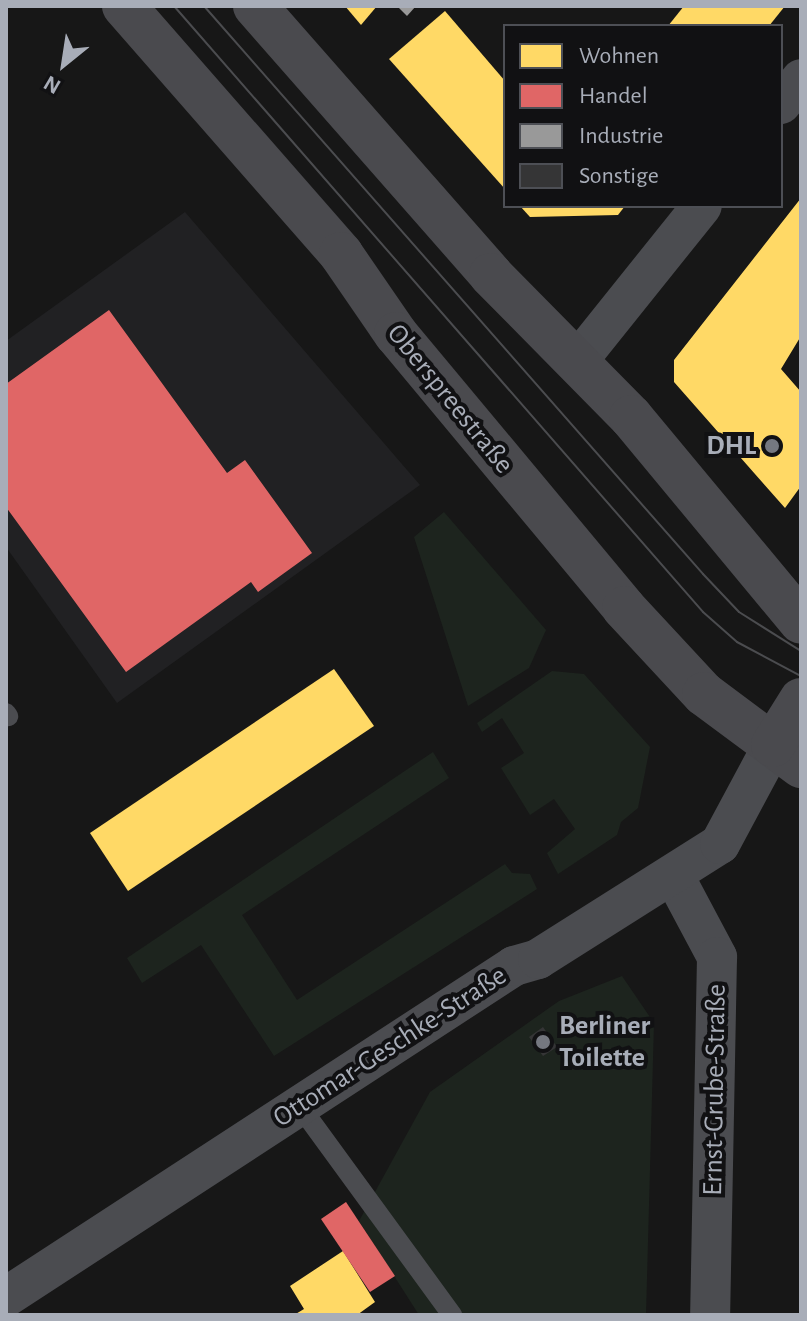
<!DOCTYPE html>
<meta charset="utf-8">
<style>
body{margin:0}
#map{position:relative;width:807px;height:1321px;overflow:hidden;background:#171717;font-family:"Alegreya Sans",sans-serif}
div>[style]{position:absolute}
.built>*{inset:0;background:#212123}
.green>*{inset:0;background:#1d241e}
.homes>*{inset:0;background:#ffd966}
.shops>*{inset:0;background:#e06666}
.industry>*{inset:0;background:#999}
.building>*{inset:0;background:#353536}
.lane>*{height:20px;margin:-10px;padding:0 10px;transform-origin:10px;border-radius:10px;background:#4b4c50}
.street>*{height:40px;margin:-20px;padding:0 20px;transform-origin:20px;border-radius:20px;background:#4b4c50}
.secondary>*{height:44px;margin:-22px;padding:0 22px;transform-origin:22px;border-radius:22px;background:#4a4a4e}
.tram>*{height:2px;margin:-1px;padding:0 1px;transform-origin:1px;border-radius:1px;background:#4b4c4f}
.dots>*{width:22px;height:22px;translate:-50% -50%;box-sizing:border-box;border:4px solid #111113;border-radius:50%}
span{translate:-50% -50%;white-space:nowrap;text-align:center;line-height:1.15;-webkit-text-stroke:8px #111113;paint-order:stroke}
.street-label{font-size:28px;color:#a8adb8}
.poi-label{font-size:28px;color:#a8adb8;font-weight:700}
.right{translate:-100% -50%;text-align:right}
.left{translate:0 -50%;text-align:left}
.frame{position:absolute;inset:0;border:8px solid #a8adb8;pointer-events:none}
.legend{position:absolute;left:503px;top:24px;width:280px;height:184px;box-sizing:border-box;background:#111113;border:2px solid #4d4f55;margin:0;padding:10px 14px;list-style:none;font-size:24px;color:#a8adb8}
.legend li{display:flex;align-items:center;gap:16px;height:40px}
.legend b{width:40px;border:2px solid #4d4f55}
.north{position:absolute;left:24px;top:24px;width:80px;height:80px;-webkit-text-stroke:6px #111113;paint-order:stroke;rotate:210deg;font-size:22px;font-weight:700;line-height:32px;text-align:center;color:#a8adb8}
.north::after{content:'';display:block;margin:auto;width:28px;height:36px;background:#a8adb8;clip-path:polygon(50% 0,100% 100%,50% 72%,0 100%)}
</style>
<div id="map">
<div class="built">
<div style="clip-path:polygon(185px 212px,420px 485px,117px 703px,6px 547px,6px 341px)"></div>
</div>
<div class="green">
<div style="clip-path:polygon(444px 512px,546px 630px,529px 668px,468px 706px,414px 537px)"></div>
<div style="clip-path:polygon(552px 671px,584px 674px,650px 747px,638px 808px,621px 822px,617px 835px,558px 874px,547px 853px,575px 829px,554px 799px,530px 815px,501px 768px,524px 753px,502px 718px,482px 732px,477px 723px)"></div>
<div style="clip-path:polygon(433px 752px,449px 778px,242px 915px,297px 1000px,505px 864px,512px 873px,530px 874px,537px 889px,274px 1056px,201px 945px,142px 983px,127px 958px)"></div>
<div style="clip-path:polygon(622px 976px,654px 1023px,646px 1315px,419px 1315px,359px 1221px,430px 1092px,559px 1001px)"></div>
</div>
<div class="homes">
<div style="clip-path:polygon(345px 6px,377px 6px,361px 25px)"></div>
<div style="clip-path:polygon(684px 6px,785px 6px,769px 26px,668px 26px)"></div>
<div style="clip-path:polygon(445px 11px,505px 81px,505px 189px,389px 59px)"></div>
<div style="clip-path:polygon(801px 198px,801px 336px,781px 369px,801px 392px,801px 486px,785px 508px,674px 382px,674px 360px)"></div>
<div style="clip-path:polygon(520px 206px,625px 206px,618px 215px,530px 217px)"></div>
<div style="clip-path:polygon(334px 669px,374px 726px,128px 891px,90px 833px)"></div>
<div style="clip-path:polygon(343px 1251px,375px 1302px,357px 1315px,294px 1315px,304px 1309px,290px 1286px)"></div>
</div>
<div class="shops">
<div style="clip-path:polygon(109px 310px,227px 473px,245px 460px,312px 553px,258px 592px,251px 582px,126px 672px,6px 507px,6px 384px)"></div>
<div style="clip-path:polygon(346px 1202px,395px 1276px,370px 1292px,321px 1219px)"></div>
</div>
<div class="industry">
<div style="clip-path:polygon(397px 6px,416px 6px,407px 16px)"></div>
</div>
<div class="building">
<div style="clip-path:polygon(543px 1027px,557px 1047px,543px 1056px,529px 1037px)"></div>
</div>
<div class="lane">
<div style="left:6px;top:713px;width:4px;rotate:56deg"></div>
<div style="left:299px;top:1105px;width:260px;rotate:53.9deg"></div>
</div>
<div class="street">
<div style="left:781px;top:104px;width:32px;rotate:-51deg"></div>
<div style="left:576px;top:363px;width:201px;rotate:-51.3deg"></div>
<div style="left:674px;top:876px;width:92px;rotate:62deg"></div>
<div style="left:717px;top:957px;width:358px;rotate:91.1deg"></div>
<div style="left:6px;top:1297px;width:606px;rotate:-33.09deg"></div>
<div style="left:514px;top:966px;width:25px;rotate:-16deg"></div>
<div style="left:538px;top:959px;width:215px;rotate:-32.3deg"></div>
<div style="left:720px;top:844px;width:112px;rotate:-61.8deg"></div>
</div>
<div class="secondary">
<div style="left:124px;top:6px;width:330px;rotate:48.8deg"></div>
<div style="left:341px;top:254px;width:97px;rotate:55.5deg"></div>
<div style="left:396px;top:334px;width:356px;rotate:50.2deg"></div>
<div style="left:624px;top:608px;width:117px;rotate:47.1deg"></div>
<div style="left:704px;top:694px;width:121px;rotate:36.6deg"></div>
<div style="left:255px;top:6px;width:358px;rotate:48.7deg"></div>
<div style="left:491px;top:275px;width:199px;rotate:45.4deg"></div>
<div style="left:631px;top:417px;width:266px;rotate:50.3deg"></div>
<div style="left:773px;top:745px;width:53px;rotate:-58.1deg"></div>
</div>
<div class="tram">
<div style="left:174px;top:6px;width:804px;rotate:48.88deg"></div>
<div style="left:703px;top:612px;width:45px;rotate:41.4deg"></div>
<div style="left:737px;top:642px;width:72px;rotate:28deg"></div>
<div style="left:204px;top:6px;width:756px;rotate:48.7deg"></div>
<div style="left:703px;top:574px;width:52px;rotate:46.5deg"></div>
<div style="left:739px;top:612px;width:73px;rotate:32.2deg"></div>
</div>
<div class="dots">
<div style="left:772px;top:446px;background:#757880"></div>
<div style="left:543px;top:1042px;background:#757880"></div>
</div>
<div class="street-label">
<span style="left:450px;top:399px;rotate:51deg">Oberspreestraße</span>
<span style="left:390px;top:1047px;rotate:-33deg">Ottomar-Geschke-Straße</span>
<span style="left:715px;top:1090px;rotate:-89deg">Ernst-Grube-Straße</span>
</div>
<div class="poi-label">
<span class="right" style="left:756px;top:446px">DHL</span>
<span class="left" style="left:559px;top:1042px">Berliner<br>Toilette</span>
</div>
<div class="frame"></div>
<ul class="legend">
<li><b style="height:22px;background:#ffd966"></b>Wohnen</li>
<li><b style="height:22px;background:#e06666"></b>Handel</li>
<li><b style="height:22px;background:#999"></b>Industrie</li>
<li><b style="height:22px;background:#353536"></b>Sonstige</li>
</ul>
<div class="north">N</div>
</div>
